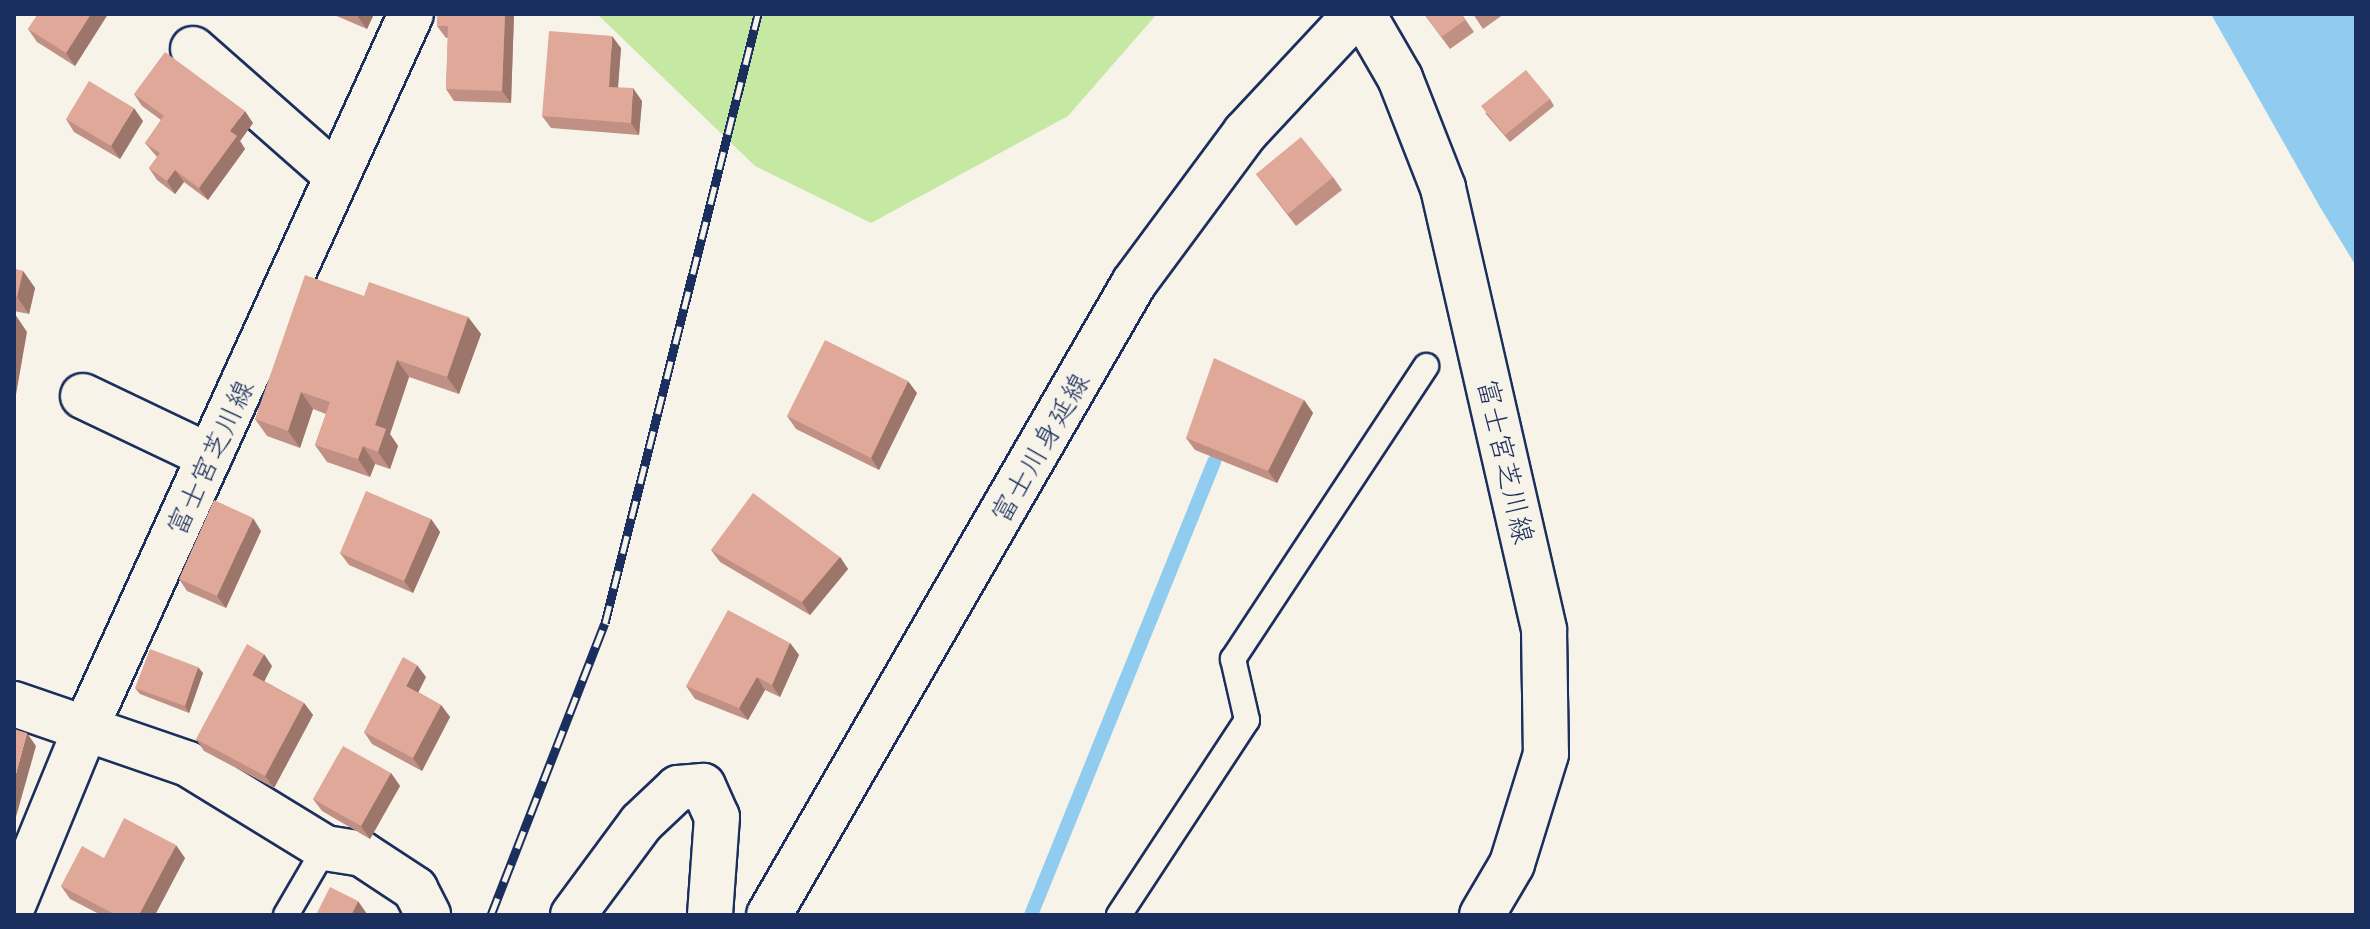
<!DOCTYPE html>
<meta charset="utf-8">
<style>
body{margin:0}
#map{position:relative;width:2370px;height:929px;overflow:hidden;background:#f7f3e8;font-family:Mali,"Klee One",sans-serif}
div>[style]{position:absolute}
.green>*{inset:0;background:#c5e9a2}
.water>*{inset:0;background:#90ccf0}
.stream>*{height:14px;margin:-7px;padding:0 7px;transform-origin:7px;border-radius:7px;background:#90ccf0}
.roads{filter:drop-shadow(2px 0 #1b2f5e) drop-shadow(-2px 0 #1b2f5e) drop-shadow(0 2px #1b2f5e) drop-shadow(0 -2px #1b2f5e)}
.lane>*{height:24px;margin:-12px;padding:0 12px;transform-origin:12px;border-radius:12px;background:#f7f3e8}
.street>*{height:44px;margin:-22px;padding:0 22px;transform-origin:22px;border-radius:22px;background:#f7f3e8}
.primary>*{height:44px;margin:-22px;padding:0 22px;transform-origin:22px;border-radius:22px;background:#f7f3e8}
.rail>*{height:9px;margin-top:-4.5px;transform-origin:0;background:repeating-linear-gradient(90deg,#f7f3e8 0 18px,#1b2f5e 0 36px);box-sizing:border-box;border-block:2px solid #1b2f5e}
.wall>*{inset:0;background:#c19084}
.shaded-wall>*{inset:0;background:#9d766b}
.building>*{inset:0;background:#e0a899}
span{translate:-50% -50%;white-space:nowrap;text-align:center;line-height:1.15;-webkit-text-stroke:8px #f7f3e8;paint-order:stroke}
.street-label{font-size:28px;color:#1b2f5e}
.frame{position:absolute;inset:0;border:16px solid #1b2f5e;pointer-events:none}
</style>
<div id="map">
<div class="green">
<div style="clip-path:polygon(597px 14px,1157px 14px,1068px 116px,871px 223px,755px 166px)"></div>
</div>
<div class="water">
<div style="clip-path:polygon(2211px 14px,2356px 14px,2356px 266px,2320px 207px)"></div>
</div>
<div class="stream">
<div style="left:1031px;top:915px;width:489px;rotate:-68deg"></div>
</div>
<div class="roads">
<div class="lane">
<div style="left:286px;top:915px;width:78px;rotate:-59.8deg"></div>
<div style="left:1119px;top:915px;width:233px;rotate:-56.7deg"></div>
<div style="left:1247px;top:720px;width:63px;rotate:-102.9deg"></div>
<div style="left:1233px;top:659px;width:351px;rotate:-56.6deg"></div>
</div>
<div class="street">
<div style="left:193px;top:49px;width:192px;rotate:41.4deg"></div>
<div style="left:83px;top:396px;width:140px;rotate:25.5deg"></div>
<div style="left:14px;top:704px;width:184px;rotate:19deg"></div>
<div style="left:188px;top:764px;width:161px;rotate:31.5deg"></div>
<div style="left:325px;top:848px;width:37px;rotate:9deg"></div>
<div style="left:362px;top:854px;width:64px;rotate:33.4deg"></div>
<div style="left:415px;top:889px;width:29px;rotate:63deg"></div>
<div style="left:573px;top:915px;width:114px;rotate:-53.5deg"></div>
<div style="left:641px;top:823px;width:51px;rotate:-43.4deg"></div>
<div style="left:678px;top:788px;width:25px;rotate:-5deg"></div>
<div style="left:703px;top:786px;width:34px;rotate:66deg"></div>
<div style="left:717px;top:817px;width:98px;rotate:94.1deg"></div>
</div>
<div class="primary">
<div style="left:1363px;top:14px;width:74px;rotate:60deg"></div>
<div style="left:1400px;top:78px;width:118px;rotate:68.6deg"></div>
<div style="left:1443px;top:188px;width:453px;rotate:77.1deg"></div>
<div style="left:1544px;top:630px;width:124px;rotate:89.1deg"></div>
<div style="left:1546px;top:754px;width:115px;rotate:107.2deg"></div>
<div style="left:1512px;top:864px;width:59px;rotate:120.5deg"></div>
<div style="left:14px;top:903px;width:192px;rotate:-67.7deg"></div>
<div style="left:87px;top:725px;width:781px;rotate:-65.5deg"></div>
<div style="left:769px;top:915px;width:730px;rotate:-59.99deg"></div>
<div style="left:1134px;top:283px;width:187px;rotate:-53.5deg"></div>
<div style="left:1245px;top:133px;width:163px;rotate:-47deg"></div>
</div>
</div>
<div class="rail">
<div style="left:491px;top:915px;width:313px;rotate:-68.7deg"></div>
<div style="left:605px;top:623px;width:628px;rotate:-75.9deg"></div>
</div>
<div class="wall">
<div style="clip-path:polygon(38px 14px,108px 14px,75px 66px,37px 42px,28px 29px)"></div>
<div style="clip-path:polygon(332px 14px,374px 14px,367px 29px)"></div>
<div style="clip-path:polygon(437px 14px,514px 14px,511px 103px,454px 101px,446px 89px,448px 38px,446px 38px,437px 26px)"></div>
<div style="clip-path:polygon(1424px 14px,1466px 14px,1463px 16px,1474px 32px,1450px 49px)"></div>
<div style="clip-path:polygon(1473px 14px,1504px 14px,1483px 29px)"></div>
<div style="clip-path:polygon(621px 48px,618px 87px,642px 101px,639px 135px,551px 128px,542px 116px)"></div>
<div style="clip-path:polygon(134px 94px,253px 123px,240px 141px,245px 149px,208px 200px,184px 182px,175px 194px,157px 180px,149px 168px,157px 157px,145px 143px,161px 120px,142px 106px)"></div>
<div style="clip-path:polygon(1550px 99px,1554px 106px,1510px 142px,1485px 113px)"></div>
<div style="clip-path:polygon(66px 119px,143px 121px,120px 159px,74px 132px)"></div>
<div style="clip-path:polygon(1256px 174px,1333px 177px,1342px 190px,1296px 226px)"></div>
<div style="clip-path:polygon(14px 269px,23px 271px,35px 288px,29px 314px,14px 311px)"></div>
<div style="clip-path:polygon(364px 296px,468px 317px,481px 334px,459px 394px,409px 377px,390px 434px,398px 446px,390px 469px,375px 464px,370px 477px,327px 462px,315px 445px,326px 414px,313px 409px,300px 448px,267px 436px,255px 419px)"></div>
<div style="clip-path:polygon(917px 393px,879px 470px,796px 429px,787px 416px)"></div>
<div style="clip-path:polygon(1304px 400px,1313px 413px,1277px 483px,1195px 450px,1186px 438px)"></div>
<div style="clip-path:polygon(431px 519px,440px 532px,413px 593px,349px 565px,340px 553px)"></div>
<div style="clip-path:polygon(261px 531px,226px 608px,187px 591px,179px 579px)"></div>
<div style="clip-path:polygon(711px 550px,840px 557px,848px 569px,810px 615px,720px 562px)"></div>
<div style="clip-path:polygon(790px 643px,799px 655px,780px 697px,765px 690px,748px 720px,695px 699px,686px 686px)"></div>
<div style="clip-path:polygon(272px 666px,264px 681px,304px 703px,313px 715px,274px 788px,204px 751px,196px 739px)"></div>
<div style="clip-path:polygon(203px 673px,189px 713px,140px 694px,135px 688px)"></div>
<div style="clip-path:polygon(426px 677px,418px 692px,441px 705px,450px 717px,422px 771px,372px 744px,364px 732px)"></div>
<div style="clip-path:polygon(391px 773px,400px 786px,370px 839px,322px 811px,313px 799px)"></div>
<div style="clip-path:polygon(104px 858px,185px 858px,155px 915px,101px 915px,70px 899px,61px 886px)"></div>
</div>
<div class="shaded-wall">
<div style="clip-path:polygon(91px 14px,108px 14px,75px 66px,66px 53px)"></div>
<div style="clip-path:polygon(359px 14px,374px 14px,367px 29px,358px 17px)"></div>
<div style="clip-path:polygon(505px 14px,514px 14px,511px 103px,502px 91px)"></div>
<div style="clip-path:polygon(612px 36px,621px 48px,617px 99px,609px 87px)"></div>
<div style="clip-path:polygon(633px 88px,642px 101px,639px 135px,631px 123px)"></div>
<div style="clip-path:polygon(134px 108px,143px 121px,120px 159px,111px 146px)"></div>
<div style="clip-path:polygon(245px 111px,253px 123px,240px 141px,245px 149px,208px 200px,199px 188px,230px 131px)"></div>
<div style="clip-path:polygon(175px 170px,184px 182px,175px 194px,167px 181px)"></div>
<div style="clip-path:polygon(23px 271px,35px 288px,29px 314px,17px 297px)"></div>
<div style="clip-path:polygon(15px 314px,27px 332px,14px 406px,14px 321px)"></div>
<div style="clip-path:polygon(468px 317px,481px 334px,459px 394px,447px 377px)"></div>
<div style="clip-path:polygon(397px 360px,409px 377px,390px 434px,398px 446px,390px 469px,378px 452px,375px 425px)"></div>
<div style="clip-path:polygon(908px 381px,917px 393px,879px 470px,871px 458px)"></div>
<div style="clip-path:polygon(301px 392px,313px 409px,300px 448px,288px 431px)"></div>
<div style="clip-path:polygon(1304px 400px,1313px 413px,1277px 483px,1268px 471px)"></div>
<div style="clip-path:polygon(363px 446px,375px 464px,370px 477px,358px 459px)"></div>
<div style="clip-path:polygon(253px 518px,261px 531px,226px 608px,217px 596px)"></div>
<div style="clip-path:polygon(431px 519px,440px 532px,413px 593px,404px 581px)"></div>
<div style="clip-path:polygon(840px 557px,848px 569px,810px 615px,802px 602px)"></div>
<div style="clip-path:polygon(790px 643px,799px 655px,780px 697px,772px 685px)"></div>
<div style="clip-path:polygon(264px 654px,272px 666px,261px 688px,252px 675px)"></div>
<div style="clip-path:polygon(417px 665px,426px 677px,415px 699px,406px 686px)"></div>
<div style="clip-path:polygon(198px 667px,203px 673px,189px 713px,185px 706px)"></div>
<div style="clip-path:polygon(757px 677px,765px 690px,748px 720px,739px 708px)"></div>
<div style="clip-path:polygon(304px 703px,313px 715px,274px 788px,265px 776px)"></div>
<div style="clip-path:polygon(441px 705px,450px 717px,422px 771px,413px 758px)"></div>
<div style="clip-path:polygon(27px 733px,36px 746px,14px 824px,14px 781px)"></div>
<div style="clip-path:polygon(391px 773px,400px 786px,370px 839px,361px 826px)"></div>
<div style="clip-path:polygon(176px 845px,185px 858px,155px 915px,139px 915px)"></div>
<div style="clip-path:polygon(358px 901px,367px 914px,366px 915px,351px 915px)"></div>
</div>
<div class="building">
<div style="clip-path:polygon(38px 14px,91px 14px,66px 53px,28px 29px)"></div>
<div style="clip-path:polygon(437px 14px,505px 14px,502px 91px,446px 89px,448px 26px,437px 26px)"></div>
<div style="clip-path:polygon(1425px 14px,1461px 14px,1465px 20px,1441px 37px)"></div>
<div style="clip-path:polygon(549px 31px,612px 36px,609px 87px,633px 88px,631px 123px,542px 116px)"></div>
<div style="clip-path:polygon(165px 52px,245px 111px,230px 131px,237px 136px,199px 188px,175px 170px,167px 181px,149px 168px,160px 153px,145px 143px,164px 116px,134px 94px)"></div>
<div style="clip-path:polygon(1526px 70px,1550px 99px,1505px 135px,1481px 106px)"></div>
<div style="clip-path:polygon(89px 81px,134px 108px,111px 146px,66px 119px)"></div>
<div style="clip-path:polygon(1301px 137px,1333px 177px,1288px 214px,1256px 174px)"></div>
<div style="clip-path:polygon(14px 269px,23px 271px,17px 297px,14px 296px)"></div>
<div style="clip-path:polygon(305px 275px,364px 296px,369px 282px,468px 317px,447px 377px,397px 360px,375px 425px,386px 429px,378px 452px,363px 446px,358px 459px,315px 445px,330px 402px,301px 392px,288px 431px,255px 419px)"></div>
<div style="clip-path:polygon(825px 340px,908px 381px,871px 458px,787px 416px)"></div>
<div style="clip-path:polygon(1214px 358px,1304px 400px,1268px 471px,1186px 438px)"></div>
<div style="clip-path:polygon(366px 491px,431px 519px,404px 581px,340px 553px)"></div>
<div style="clip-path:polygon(753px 493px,840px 557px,802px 602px,711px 550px)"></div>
<div style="clip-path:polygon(214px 500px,253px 518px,217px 596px,179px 579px)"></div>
<div style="clip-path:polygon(728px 610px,790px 643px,772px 685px,757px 677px,739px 708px,686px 686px)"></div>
<div style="clip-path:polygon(247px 644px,264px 654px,252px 675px,304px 703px,265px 776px,196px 739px)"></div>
<div style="clip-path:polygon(150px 649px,198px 667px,185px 706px,135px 688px)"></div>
<div style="clip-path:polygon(403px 657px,417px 665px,406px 686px,441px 705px,413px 758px,364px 732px)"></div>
<div style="clip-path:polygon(14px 729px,27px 733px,14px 781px)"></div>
<div style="clip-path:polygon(343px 746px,391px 773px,361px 826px,313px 799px)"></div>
<div style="clip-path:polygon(124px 818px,176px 845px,139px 915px,116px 915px,61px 886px,82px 846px,104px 858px)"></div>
<div style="clip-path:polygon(330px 887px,358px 901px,351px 915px,316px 915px)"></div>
</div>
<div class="street-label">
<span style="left:1039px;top:447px;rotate:-60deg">富士川身延線</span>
<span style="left:209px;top:457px;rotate:-65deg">富士宮芝川線</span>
<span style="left:1507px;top:461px;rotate:77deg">富士宮芝川線</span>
</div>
<div class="frame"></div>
</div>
